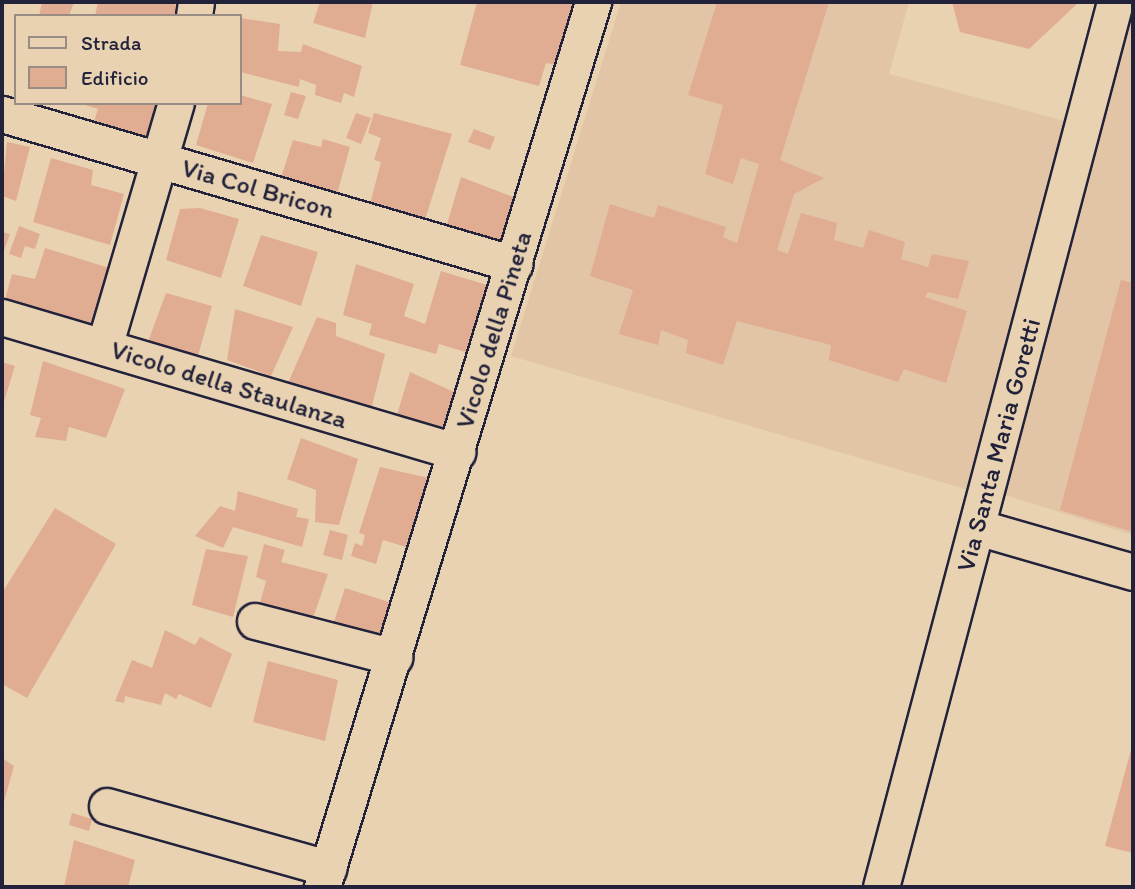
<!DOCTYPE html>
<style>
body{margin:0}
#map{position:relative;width:1135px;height:889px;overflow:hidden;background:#e8d2b1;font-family:Itim,sans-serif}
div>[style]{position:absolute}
.built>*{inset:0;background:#e2c4a6}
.building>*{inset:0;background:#e0ad92}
.roads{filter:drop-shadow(2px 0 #22223b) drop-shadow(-2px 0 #22223b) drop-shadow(0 2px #22223b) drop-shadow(0 -2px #22223b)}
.minor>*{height:35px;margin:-17.5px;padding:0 17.5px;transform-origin:17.5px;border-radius:17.5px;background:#e8d2b1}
span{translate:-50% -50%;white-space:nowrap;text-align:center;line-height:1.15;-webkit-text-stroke:7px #e8d2b1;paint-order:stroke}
.street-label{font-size:26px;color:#22223b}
.frame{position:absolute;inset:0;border:4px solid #22223b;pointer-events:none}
.legend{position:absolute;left:14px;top:14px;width:228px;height:91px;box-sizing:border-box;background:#e8d2b1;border:2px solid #998c82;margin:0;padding:9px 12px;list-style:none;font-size:21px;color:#22223b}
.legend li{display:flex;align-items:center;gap:14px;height:35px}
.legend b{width:35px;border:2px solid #998c82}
</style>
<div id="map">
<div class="built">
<div style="clip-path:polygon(621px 2px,909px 2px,889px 74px,1072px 123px,972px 491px,511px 356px)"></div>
<div style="clip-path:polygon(1133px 2px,1133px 535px,1005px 495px)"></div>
</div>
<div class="building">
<div style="clip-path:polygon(42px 2px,74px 2px,69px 16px,39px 16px)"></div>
<div style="clip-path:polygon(98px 2px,165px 2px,184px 7px,181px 16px,95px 16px)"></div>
<div style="clip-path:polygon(320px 2px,373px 2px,365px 38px,313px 23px)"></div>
<div style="clip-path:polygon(477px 2px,577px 2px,560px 66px,546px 63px,539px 86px,460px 65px)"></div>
<div style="clip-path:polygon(717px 2px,829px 2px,780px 160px,824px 178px,794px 194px,777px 250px,788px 254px,801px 213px,837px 223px,834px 240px,863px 248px,869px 230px,905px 242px,901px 259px,928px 267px,932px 254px,969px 261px,958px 299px,928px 292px,925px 297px,967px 311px,946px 383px,904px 369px,898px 382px,829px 360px,831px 345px,737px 321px,723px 365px,686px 353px,688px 340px,661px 330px,658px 345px,619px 334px,633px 290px,590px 276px,610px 204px,654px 218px,658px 205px,726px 227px,723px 237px,737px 243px,759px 164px,741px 158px,733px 184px,705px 174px,723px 105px,688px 95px)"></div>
<div style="clip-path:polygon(952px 2px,1079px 2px,1029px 49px,960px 32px)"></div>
<div style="clip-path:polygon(240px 18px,280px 24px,278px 51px,301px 52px,303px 44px,362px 66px,354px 97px,344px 93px,341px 103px,315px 95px,316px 85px,300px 79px,299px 87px,240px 72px)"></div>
<div style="clip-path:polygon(291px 92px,306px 96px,298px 119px,284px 115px)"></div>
<div style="clip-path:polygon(240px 95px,272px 104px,253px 163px,196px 145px,208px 103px,240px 103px)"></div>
<div style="clip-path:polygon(164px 103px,155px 139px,94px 122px,98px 109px,82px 104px)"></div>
<div style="clip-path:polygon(356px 113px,371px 118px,361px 144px,346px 138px)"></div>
<div style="clip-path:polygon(374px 113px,452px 134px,424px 223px,369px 208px,381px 162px,374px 160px,381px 138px,368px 133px)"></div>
<div style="clip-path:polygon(474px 129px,495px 137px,490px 150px,468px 142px)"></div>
<div style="clip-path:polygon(323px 139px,350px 147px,336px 198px,280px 181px,293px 140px,321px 147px)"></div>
<div style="clip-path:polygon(7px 142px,30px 147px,16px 201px,2px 196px)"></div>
<div style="clip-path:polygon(51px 158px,93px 170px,91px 185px,124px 194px,110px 245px,33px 222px)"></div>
<div style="clip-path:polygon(461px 177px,521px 200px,504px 249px,445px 231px)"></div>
<div style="clip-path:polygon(200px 208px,239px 219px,221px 278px,166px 260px,180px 209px)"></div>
<div style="clip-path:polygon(19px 226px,40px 234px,35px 249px,25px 246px,21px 258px,9px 254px)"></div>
<div style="clip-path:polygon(2px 232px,10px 234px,2px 256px)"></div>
<div style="clip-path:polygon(261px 235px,318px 252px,301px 306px,243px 286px)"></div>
<div style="clip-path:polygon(45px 248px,122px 272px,101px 339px,3px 307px,12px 274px,35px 279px)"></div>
<div style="clip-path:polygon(356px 264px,414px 284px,404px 316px,425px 324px,441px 271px,500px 289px,479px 356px,439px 344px,436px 354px,369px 335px,372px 324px,343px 315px)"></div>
<div style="clip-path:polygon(1121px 280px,1133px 283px,1133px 532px,1060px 510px)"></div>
<div style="clip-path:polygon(166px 293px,212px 306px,196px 363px,146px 347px)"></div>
<div style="clip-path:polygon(235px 309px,293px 327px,271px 376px,227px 360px)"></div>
<div style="clip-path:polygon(317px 317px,336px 323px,336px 336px,385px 354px,371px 410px,288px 383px)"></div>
<div style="clip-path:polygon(43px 361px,125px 389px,106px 438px,69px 427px,66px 441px,35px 437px,41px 418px,30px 415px)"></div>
<div style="clip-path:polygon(2px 362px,15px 366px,2px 408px)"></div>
<div style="clip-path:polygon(410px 372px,465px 397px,452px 435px,392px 431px)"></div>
<div style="clip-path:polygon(301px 438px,358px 459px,339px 525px,315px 522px,316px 490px,287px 479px)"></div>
<div style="clip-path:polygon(380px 467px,442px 481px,419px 551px,383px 540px,376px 564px,351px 556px,355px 543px,362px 546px,365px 535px,359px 533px)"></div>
<div style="clip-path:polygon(238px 491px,298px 509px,296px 517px,309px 519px,302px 547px,233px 527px,223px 548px,195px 536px,220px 506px,235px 511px)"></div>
<div style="clip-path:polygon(55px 508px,116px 544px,27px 698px,2px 684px,2px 593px)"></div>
<div style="clip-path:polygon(330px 530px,348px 535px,342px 560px,323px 555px)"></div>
<div style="clip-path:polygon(264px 544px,285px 550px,281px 562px,328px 574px,310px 627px,257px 614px,266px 581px,256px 577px)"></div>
<div style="clip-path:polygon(206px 549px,248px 556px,233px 617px,192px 605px)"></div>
<div style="clip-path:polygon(345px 588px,395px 604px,382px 644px,332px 628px)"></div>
<div style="clip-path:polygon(165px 630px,195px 645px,200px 637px,232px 654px,211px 708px,179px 694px,176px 699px,165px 693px,161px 705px,125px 696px,124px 703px,115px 701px,132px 660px,152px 668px)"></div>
<div style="clip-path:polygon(268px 661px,338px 680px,325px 741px,253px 722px)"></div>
<div style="clip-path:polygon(1132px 746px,1133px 746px,1133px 853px,1105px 846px)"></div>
<div style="clip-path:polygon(2px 758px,14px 766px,3px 805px,2px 805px)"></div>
<div style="clip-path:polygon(72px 813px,92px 819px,89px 831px,69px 825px)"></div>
<div style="clip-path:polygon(74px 840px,135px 860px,128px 887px,64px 887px)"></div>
</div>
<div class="roads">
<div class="minor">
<div style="left:194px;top:16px;width:14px;rotate:-82deg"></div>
<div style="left:2px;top:114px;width:534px;rotate:16.33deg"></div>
<div style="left:2px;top:317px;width:475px;rotate:16.5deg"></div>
<div style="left:104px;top:347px;width:254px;rotate:-73.6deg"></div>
<div style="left:977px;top:527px;width:162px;rotate:16.1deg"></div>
<div style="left:255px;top:621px;width:144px;rotate:14.5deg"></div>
<div style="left:107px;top:806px;width:230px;rotate:15.7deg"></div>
<div style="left:322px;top:887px;width:926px;rotate:-72.97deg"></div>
<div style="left:881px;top:887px;width:915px;rotate:-75.19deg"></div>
</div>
</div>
<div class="street-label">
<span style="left:258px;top:189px;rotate:16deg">Via Col Bricon</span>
<span style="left:494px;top:330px;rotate:-73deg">Vicolo della Pineta</span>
<span style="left:229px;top:385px;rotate:17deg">Vicolo della Staulanza</span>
<span style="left:999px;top:445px;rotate:-75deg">Via Santa Maria Goretti</span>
</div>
<div class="frame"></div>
<ul class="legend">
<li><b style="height:9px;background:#e8d2b1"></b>Strada</li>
<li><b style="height:19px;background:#e0ad92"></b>Edificio</li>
</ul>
</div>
